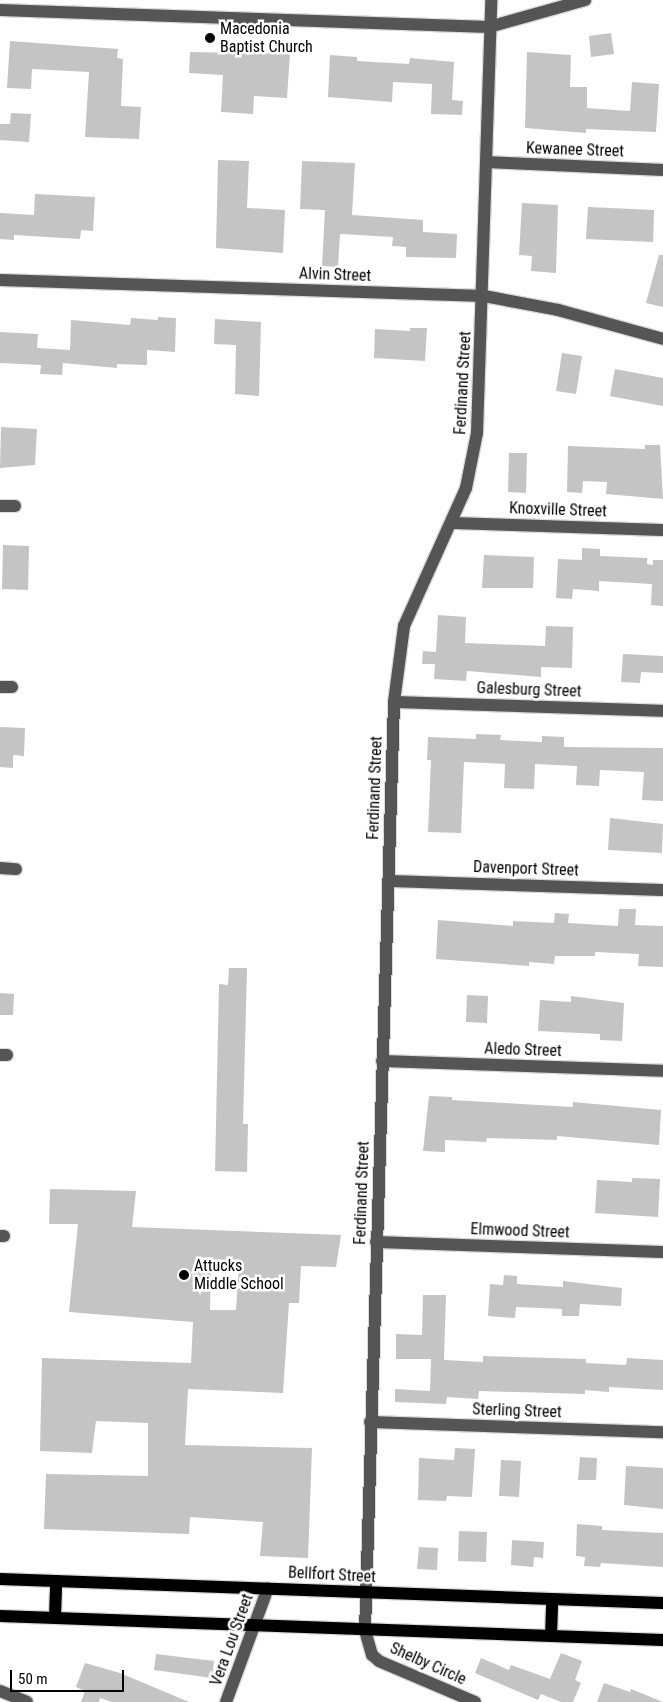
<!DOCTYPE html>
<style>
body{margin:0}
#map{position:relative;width:663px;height:1702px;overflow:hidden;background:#fff;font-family:"Roboto Condensed",sans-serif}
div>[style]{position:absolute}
.building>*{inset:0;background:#c4c4c4}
.roads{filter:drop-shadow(1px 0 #dbdbdb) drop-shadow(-1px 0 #dbdbdb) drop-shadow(0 1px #dbdbdb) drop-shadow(0 -1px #dbdbdb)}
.minor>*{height:12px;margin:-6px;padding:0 6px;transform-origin:6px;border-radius:6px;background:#555}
.major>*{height:12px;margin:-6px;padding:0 6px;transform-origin:6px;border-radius:6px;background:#000}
.dots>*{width:14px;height:14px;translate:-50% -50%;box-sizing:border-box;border:2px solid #fff;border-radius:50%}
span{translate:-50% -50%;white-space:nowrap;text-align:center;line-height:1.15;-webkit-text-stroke:5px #fff;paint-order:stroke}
.poi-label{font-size:16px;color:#000}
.left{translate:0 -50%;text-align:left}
.street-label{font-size:16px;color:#000}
.scale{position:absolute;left:10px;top:1670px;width:114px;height:22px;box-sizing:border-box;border:2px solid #000;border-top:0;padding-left:6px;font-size:15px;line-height:18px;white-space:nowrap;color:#000;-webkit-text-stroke:4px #fff;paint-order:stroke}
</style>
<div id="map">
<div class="building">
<div style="clip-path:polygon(611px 33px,614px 54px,591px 57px,589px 36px)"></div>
<div style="clip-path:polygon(10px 41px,118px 49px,117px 58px,123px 59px,121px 106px,141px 107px,139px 139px,85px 137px,89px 72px,32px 69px,31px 89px,7px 88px)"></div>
<div style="clip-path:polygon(190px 52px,290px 54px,287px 98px,254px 96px,253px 114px,221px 112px,223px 75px,189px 73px)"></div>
<div style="clip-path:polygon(527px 52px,571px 55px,570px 87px,587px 87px,587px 108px,630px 111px,632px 82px,659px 84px,656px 132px,586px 129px,586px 133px,525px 128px)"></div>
<div style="clip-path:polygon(330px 55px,357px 57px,357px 61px,409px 64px,410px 58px,454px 62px,452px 100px,463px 101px,462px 115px,431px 114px,432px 84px,393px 82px,392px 102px,328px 97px)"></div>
<div style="clip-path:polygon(11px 113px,31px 114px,29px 142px,0 140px,0 124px,10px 124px)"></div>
<div style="clip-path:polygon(218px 160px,249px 161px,247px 208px,285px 210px,283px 253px,216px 248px)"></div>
<div style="clip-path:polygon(302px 161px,355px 163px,352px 215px,423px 220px,423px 232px,457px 234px,456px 258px,406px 257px,406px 247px,392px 246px,393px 237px,340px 234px,338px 267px,322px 266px,325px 210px,300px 209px)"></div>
<div style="clip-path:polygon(35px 194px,95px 197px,93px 231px,81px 230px,80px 239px,14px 235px,14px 240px,0 239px,0 213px,34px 215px)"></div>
<div style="clip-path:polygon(522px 203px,558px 205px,556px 273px,531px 271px,532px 256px,519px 255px)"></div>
<div style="clip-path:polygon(588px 207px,654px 210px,653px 242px,586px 239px)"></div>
<div style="clip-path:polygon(659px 255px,663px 255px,663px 307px,646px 303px)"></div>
<div style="clip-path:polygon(158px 317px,176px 318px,175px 352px,147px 350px,147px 365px,117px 364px,117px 368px,63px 363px,62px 375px,40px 374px,41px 365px,0 363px,0 332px,38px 334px,37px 348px,70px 350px,71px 320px,130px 325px,131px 318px,158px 320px)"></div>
<div style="clip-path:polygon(215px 319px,261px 322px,259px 396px,235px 394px,236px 345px,214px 344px)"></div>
<div style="clip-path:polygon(410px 328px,427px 328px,425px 361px,374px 358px,375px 329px,410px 331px)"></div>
<div style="clip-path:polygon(562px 353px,582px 356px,576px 394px,556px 391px)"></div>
<div style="clip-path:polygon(615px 369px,663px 378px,663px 406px,610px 396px)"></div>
<div style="clip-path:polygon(1px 427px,37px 429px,35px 465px,0 468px)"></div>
<div style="clip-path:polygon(645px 445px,660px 445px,663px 499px,606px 494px,607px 482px,583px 481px,582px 493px,567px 492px,568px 446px,645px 449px)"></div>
<div style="clip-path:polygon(509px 453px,527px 453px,526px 493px,508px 492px)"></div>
<div style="clip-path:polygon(3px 545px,29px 546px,28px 590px,2px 589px)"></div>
<div style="clip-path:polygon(582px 548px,600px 549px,600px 556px,647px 558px,647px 564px,653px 565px,653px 560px,663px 560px,663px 606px,651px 605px,652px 584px,599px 581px,599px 591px,573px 589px,572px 599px,556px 598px,558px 559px,582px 560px)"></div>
<div style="clip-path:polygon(484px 555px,534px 557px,533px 588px,482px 588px)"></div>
<div style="clip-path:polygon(438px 615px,466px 617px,465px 643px,545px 646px,546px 626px,573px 627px,572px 668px,541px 667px,541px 677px,467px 671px,466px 681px,434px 679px,435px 664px,422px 664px,423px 651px,436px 652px)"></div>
<div style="clip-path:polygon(623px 654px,663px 656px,663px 673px,641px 672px,640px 683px,621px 682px)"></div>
<div style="clip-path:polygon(0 727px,25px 728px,24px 756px,13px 755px,13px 768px,0 767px)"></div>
<div style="clip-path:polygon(476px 734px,501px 735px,500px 740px,542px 742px,542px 736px,564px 737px,564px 747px,663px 748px,663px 801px,642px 800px,644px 772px,600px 770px,599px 786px,576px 785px,577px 766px,535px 764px,534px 789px,504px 788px,505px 764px,464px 762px,461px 833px,428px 832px,431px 760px,427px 760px,428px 737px,476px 739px)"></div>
<div style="clip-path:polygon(610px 818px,663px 824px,662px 853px,608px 850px)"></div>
<div style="clip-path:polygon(619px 909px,636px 909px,635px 925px,663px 926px,663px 967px,638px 966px,639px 954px,595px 952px,595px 956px,555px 956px,554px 964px,529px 962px,529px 966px,436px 959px,438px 920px,513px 926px,513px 921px,554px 923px,555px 913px,569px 914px,568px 923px,618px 926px)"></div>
<div style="clip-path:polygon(229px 968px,247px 968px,243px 1124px,248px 1124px,247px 1172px,215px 1171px,219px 984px,228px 985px)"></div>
<div style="clip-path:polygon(0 993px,14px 994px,13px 1015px,0 1015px)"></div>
<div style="clip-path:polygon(467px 995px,488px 996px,487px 1023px,466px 1022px)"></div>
<div style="clip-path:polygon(571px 996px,624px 1003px,622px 1041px,600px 1040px,600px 1034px,538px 1031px,540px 1000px,571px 1002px)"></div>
<div style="clip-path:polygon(429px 1096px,452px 1097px,452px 1100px,573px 1107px,573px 1102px,661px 1110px,659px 1145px,557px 1136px,557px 1140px,487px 1138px,486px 1142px,445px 1140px,445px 1152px,423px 1151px)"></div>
<div style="clip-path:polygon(632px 1178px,660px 1179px,658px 1217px,595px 1213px,597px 1180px,632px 1182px)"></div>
<div style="clip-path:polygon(evenodd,50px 1189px,136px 1191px,132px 1227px,341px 1235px,336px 1267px,301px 1266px,299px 1303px,289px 1303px,283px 1393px,188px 1389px,185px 1445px,312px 1448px,308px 1558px,260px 1556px,263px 1522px,190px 1517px,189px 1534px,44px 1529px,46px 1474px,148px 1476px,148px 1423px,96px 1421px,92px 1453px,40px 1451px,42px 1358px,191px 1363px,193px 1322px,69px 1312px,78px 1224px,49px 1224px,50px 1189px,211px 1264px,239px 1265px,236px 1310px,210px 1310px,211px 1264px)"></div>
<div style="clip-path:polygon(504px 1275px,517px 1276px,517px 1284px,563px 1287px,563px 1281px,622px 1288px,621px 1306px,580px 1304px,579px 1316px,562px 1316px,562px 1309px,516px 1307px,515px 1318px,488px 1316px,490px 1284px,503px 1285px)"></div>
<div style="clip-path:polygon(423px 1295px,446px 1295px,444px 1360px,483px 1362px,483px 1356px,515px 1357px,586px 1359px,586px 1363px,626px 1365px,627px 1358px,663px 1360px,663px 1390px,609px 1387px,609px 1392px,585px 1390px,585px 1394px,479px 1391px,478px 1399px,447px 1397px,446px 1404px,395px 1402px,395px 1389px,430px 1391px,431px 1359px,396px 1359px,396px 1334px,422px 1335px)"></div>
<div style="clip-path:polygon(455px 1448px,475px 1449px,472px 1497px,447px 1496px,446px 1501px,418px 1500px,419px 1458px,454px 1460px)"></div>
<div style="clip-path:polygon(580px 1457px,597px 1458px,596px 1480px,578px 1480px)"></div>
<div style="clip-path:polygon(501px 1460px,521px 1461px,519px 1497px,499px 1496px)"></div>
<div style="clip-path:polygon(626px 1466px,663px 1468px,663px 1509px,624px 1505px)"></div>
<div style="clip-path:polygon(577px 1524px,602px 1526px,602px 1530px,663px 1533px,663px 1567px,601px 1563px,600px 1567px,584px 1566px,585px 1557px,576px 1556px)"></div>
<div style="clip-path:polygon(459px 1531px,487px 1532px,486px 1562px,458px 1561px)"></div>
<div style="clip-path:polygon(512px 1540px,544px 1542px,543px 1558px,534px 1557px,533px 1567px,511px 1565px)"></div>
<div style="clip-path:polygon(419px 1547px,438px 1548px,437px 1570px,417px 1569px)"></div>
<div style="clip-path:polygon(561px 1653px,582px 1661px,575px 1680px,581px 1683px,573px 1702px,561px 1702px,541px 1694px,538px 1700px,475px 1673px,481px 1658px,509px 1670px,511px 1665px,550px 1679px)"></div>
<div style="clip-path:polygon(156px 1654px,214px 1661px,212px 1678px,154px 1670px)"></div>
<div style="clip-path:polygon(85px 1663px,120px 1673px,189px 1702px,112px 1702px,100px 1698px,99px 1702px,81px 1702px,85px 1691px,76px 1687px)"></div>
<div style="clip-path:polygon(604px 1683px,630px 1692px,631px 1689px,663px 1702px,597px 1702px)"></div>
</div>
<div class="roads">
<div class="minor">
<div style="left:0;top:10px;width:489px;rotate:2deg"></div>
<div style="left:489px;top:27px;width:100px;rotate:-15.7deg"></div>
<div style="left:486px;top:162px;width:177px;rotate:2.6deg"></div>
<div style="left:0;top:280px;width:484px;rotate:1.9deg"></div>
<div style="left:484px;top:296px;width:75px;rotate:10.7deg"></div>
<div style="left:558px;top:310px;width:109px;rotate:15.4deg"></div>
<div style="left:0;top:506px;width:15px"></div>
<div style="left:452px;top:523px;width:211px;rotate:1.9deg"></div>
<div style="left:0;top:687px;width:12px"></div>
<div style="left:394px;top:702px;width:269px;rotate:1.9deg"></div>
<div style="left:0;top:868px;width:16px;rotate:4deg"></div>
<div style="left:389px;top:881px;width:274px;rotate:1.9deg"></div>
<div style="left:0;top:1055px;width:7px"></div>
<div style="left:382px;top:1061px;width:281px;rotate:2deg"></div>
<div style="left:0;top:1236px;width:4px"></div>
<div style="left:376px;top:1242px;width:287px;rotate:2deg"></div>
<div style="left:370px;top:1422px;width:293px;rotate:2deg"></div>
<div style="left:0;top:1691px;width:29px;rotate:22deg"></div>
<div style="left:226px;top:1702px;width:121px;rotate:-69.8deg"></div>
<div style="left:475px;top:1702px;width:104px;rotate:-156.9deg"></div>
<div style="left:379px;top:1661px;width:9px;rotate:-139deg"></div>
<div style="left:372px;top:1655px;width:25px;rotate:-106deg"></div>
<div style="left:365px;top:1631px;width:929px;rotate:-88.21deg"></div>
<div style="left:394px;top:702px;width:77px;rotate:-82.5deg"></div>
<div style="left:404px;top:626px;width:151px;rotate:-65.8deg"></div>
<div style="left:466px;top:488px;width:56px;rotate:-78.7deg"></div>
<div style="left:477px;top:433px;width:433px;rotate:-88.1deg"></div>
</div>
<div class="major">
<div style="left:0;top:1579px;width:663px;rotate:2.07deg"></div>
<div style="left:0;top:1616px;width:663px;rotate:2.07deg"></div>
<div style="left:55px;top:1617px;width:36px;rotate:-88deg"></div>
<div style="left:551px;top:1636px;width:36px;rotate:-88deg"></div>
</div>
</div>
<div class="dots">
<div style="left:210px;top:38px;background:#000"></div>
<div style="left:184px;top:1275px;background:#000"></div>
</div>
<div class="poi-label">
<span class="left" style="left:220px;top:38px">Macedonia<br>Baptist Church</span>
<span class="left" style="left:194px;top:1275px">Attucks<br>Middle School</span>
</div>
<div class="street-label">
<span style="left:575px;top:150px;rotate:2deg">Kewanee Street</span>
<span style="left:335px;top:275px;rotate:2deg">Alvin Street</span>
<span style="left:463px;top:383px;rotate:-87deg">Ferdinand Street</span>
<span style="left:558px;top:510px;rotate:2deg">Knoxville Street</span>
<span style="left:529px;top:690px;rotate:2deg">Galesburg Street</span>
<span style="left:375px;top:788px;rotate:-88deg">Ferdinand Street</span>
<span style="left:526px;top:869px;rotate:2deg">Davenport Street</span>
<span style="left:523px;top:1050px;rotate:2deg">Aledo Street</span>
<span style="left:362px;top:1193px;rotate:-88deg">Ferdinand Street</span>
<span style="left:520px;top:1231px;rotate:2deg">Elmwood Street</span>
<span style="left:517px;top:1411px;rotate:2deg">Sterling Street</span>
<span style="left:332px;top:1575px;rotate:3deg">Bellfort Street</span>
<span style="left:232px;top:1640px;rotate:-70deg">Vera Lou Street</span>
<span style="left:428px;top:1664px;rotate:24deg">Shelby Circle</span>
</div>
<div class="scale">50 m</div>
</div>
